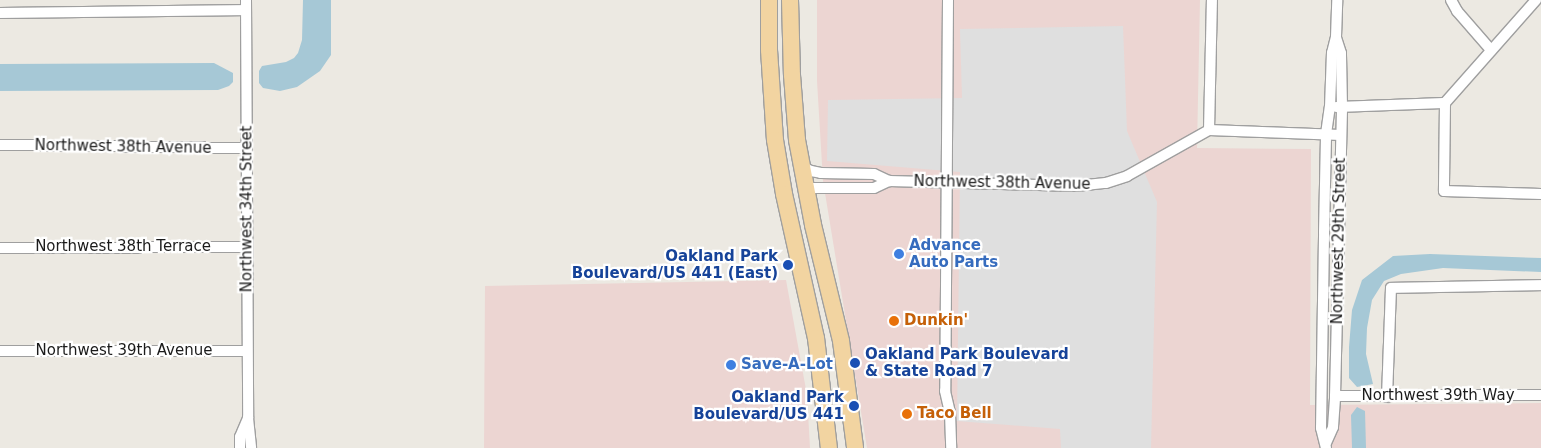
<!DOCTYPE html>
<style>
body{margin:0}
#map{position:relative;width:1541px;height:448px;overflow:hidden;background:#ece9e2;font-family:"DejaVu Sans",sans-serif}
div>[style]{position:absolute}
.commercial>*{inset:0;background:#ecd5d2}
.parking>*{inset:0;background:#dfdfdf}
.water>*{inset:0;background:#a6c8d6}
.roads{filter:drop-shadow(1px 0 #9f9f9f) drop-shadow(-1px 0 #9f9f9f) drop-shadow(0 1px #9f9f9f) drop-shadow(0 -1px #9f9f9f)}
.street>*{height:10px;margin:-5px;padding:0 5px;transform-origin:5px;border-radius:5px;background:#fff}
.primary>*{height:16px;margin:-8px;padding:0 8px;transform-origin:8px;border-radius:8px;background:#f2d4a1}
.dots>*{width:14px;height:14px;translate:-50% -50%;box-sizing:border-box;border:2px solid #fff;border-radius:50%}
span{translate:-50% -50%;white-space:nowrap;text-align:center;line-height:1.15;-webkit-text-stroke:4.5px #fff;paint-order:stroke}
.street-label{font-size:15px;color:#1b1b1b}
.shop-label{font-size:15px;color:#366cbe;font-weight:700}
.left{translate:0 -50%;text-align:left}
.transit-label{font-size:15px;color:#164399;font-weight:700}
.right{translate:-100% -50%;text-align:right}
.food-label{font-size:15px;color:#c56008;font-weight:700}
</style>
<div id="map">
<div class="commercial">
<div style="clip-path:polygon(817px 0,1200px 0,1197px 148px,1311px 149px,1310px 405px,1541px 403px,1541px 448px,867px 448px,823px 181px,817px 81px)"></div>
<div style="clip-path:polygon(786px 280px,807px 395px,810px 448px,484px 448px,485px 286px)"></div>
</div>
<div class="parking">
<div style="clip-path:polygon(1123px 26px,1127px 131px,1157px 202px,1151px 448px,1061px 448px,1060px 429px,957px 421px,960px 172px,827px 161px,828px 100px,962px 98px,960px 29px)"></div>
</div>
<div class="water">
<div style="clip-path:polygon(303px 0,331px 0,331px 55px,320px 71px,297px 87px,280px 91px,263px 88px,259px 83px,259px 71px,262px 66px,286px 62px,294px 58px,298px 53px,302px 40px)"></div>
<div style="clip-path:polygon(214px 63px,233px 73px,233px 82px,229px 86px,218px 90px,0 91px,0 64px)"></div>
<div style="clip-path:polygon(1430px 254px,1541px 258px,1541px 272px,1443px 268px,1401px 274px,1384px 281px,1372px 300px,1367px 328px,1366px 354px,1373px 384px,1357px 387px,1349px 378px,1349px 347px,1352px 310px,1362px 280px,1393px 256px)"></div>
<div style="clip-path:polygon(1357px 407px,1365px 411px,1366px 448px,1352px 448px,1351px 415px)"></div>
</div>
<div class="roads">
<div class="street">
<div style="left:246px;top:0;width:418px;rotate:89.7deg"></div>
<div style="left:248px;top:418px;width:30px;rotate:84deg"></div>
<div style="left:948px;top:0;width:391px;rotate:90.4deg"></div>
<div style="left:945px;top:391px;width:23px;rotate:77deg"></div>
<div style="left:950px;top:413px;width:35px;rotate:88deg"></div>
<div style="left:1451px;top:0;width:13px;rotate:61deg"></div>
<div style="left:1457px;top:11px;width:52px;rotate:48.9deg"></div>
<div style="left:1536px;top:0;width:137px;rotate:131.5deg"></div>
<div style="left:1445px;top:103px;width:88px;rotate:90.7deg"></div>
<div style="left:1444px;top:191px;width:97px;rotate:1.8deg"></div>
<div style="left:0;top:13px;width:246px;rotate:-0.7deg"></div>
<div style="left:1336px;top:107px;width:109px;rotate:-2.1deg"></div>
<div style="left:1209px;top:130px;width:130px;rotate:-88.7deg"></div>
<div style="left:0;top:145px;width:246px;rotate:0.7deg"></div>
<div style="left:801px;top:166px;width:11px;rotate:27deg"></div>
<div style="left:811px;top:171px;width:10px;rotate:11deg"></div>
<div style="left:821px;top:173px;width:53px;rotate:1.1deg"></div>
<div style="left:874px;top:174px;width:17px;rotate:25deg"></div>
<div style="left:889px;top:181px;width:187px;rotate:1.5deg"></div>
<div style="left:1076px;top:186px;width:30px;rotate:-6deg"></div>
<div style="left:1106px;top:183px;width:22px;rotate:-18deg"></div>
<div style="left:1127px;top:176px;width:94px;rotate:-29.3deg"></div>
<div style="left:1209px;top:130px;width:132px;rotate:2.2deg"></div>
<div style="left:805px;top:188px;width:69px"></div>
<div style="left:874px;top:188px;width:17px;rotate:-25deg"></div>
<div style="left:0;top:248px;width:247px;rotate:-0.2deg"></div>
<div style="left:0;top:351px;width:247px"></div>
<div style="left:1335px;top:396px;width:206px;rotate:-0.3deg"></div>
<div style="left:1387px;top:397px;width:109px;rotate:-87.9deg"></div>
<div style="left:1391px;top:288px;width:150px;rotate:-1.1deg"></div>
<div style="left:1326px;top:443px;width:17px;rotate:-66deg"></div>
<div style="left:1333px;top:427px;width:31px;rotate:-86deg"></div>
<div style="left:1335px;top:396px;width:289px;rotate:-88.6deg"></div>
<div style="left:1342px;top:107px;width:54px;rotate:-91.1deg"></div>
<div style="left:1341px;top:53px;width:16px;rotate:-108deg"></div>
<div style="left:240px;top:448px;width:11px;rotate:-90deg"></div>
<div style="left:240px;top:437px;width:21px;rotate:-67deg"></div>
<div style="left:1326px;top:448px;width:21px;rotate:-104deg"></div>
<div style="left:1321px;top:428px;width:196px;rotate:-89.1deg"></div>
<div style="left:1324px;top:232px;width:98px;rotate:-88.8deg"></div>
<div style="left:1326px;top:134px;width:27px;rotate:-82deg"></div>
<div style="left:1330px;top:107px;width:54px;rotate:-87.9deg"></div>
<div style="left:1332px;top:53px;width:16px;rotate:-76deg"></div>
<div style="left:1336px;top:37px;width:37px;rotate:-88deg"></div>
</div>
<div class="primary">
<div style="left:769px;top:0;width:50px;rotate:90deg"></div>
<div style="left:769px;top:50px;width:90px;rotate:86.2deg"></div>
<div style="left:775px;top:140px;width:55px;rotate:80.5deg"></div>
<div style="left:784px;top:194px;width:148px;rotate:77.5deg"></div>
<div style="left:816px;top:338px;width:111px;rotate:83.3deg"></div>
<div style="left:790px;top:0;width:75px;rotate:88.5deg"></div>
<div style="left:792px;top:75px;width:65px;rotate:85.6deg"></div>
<div style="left:797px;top:140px;width:86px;rotate:79.3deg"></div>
<div style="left:813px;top:225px;width:119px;rotate:76.4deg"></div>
<div style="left:841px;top:341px;width:108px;rotate:82.5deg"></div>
</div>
</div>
<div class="dots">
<div style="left:899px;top:254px;background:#3f7fe0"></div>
<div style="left:788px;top:265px;background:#1a4fb4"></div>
<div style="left:894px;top:321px;background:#e8710a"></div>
<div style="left:855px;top:363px;background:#1a4fb4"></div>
<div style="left:731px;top:365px;background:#3f7fe0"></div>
<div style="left:854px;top:406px;background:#1a4fb4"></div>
<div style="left:907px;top:414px;background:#e8710a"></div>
</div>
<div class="street-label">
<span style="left:123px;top:147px;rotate:1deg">Northwest 38th Avenue</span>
<span style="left:1002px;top:183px;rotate:1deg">Northwest 38th Avenue</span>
<span style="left:247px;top:209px;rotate:-90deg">Northwest 34th Street</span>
<span style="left:1339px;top:241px;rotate:-89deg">Northwest 29th Street</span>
<span style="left:123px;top:247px">Northwest 38th Terrace</span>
<span style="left:124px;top:351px">Northwest 39th Avenue</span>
<span style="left:1438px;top:396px">Northwest 39th Way</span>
</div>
<div class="shop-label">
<span class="left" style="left:909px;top:254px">Advance<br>Auto Parts</span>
<span class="left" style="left:741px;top:365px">Save-A-Lot</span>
</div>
<div class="transit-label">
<span class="right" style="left:778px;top:265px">Oakland Park<br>Boulevard/US 441 (East)</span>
<span class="left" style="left:865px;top:363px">Oakland Park Boulevard<br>&amp; State Road 7</span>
<span class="right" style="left:844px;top:406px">Oakland Park<br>Boulevard/US 441</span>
</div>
<div class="food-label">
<span class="left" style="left:904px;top:321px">Dunkin'</span>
<span class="left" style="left:917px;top:414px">Taco Bell</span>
</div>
</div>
